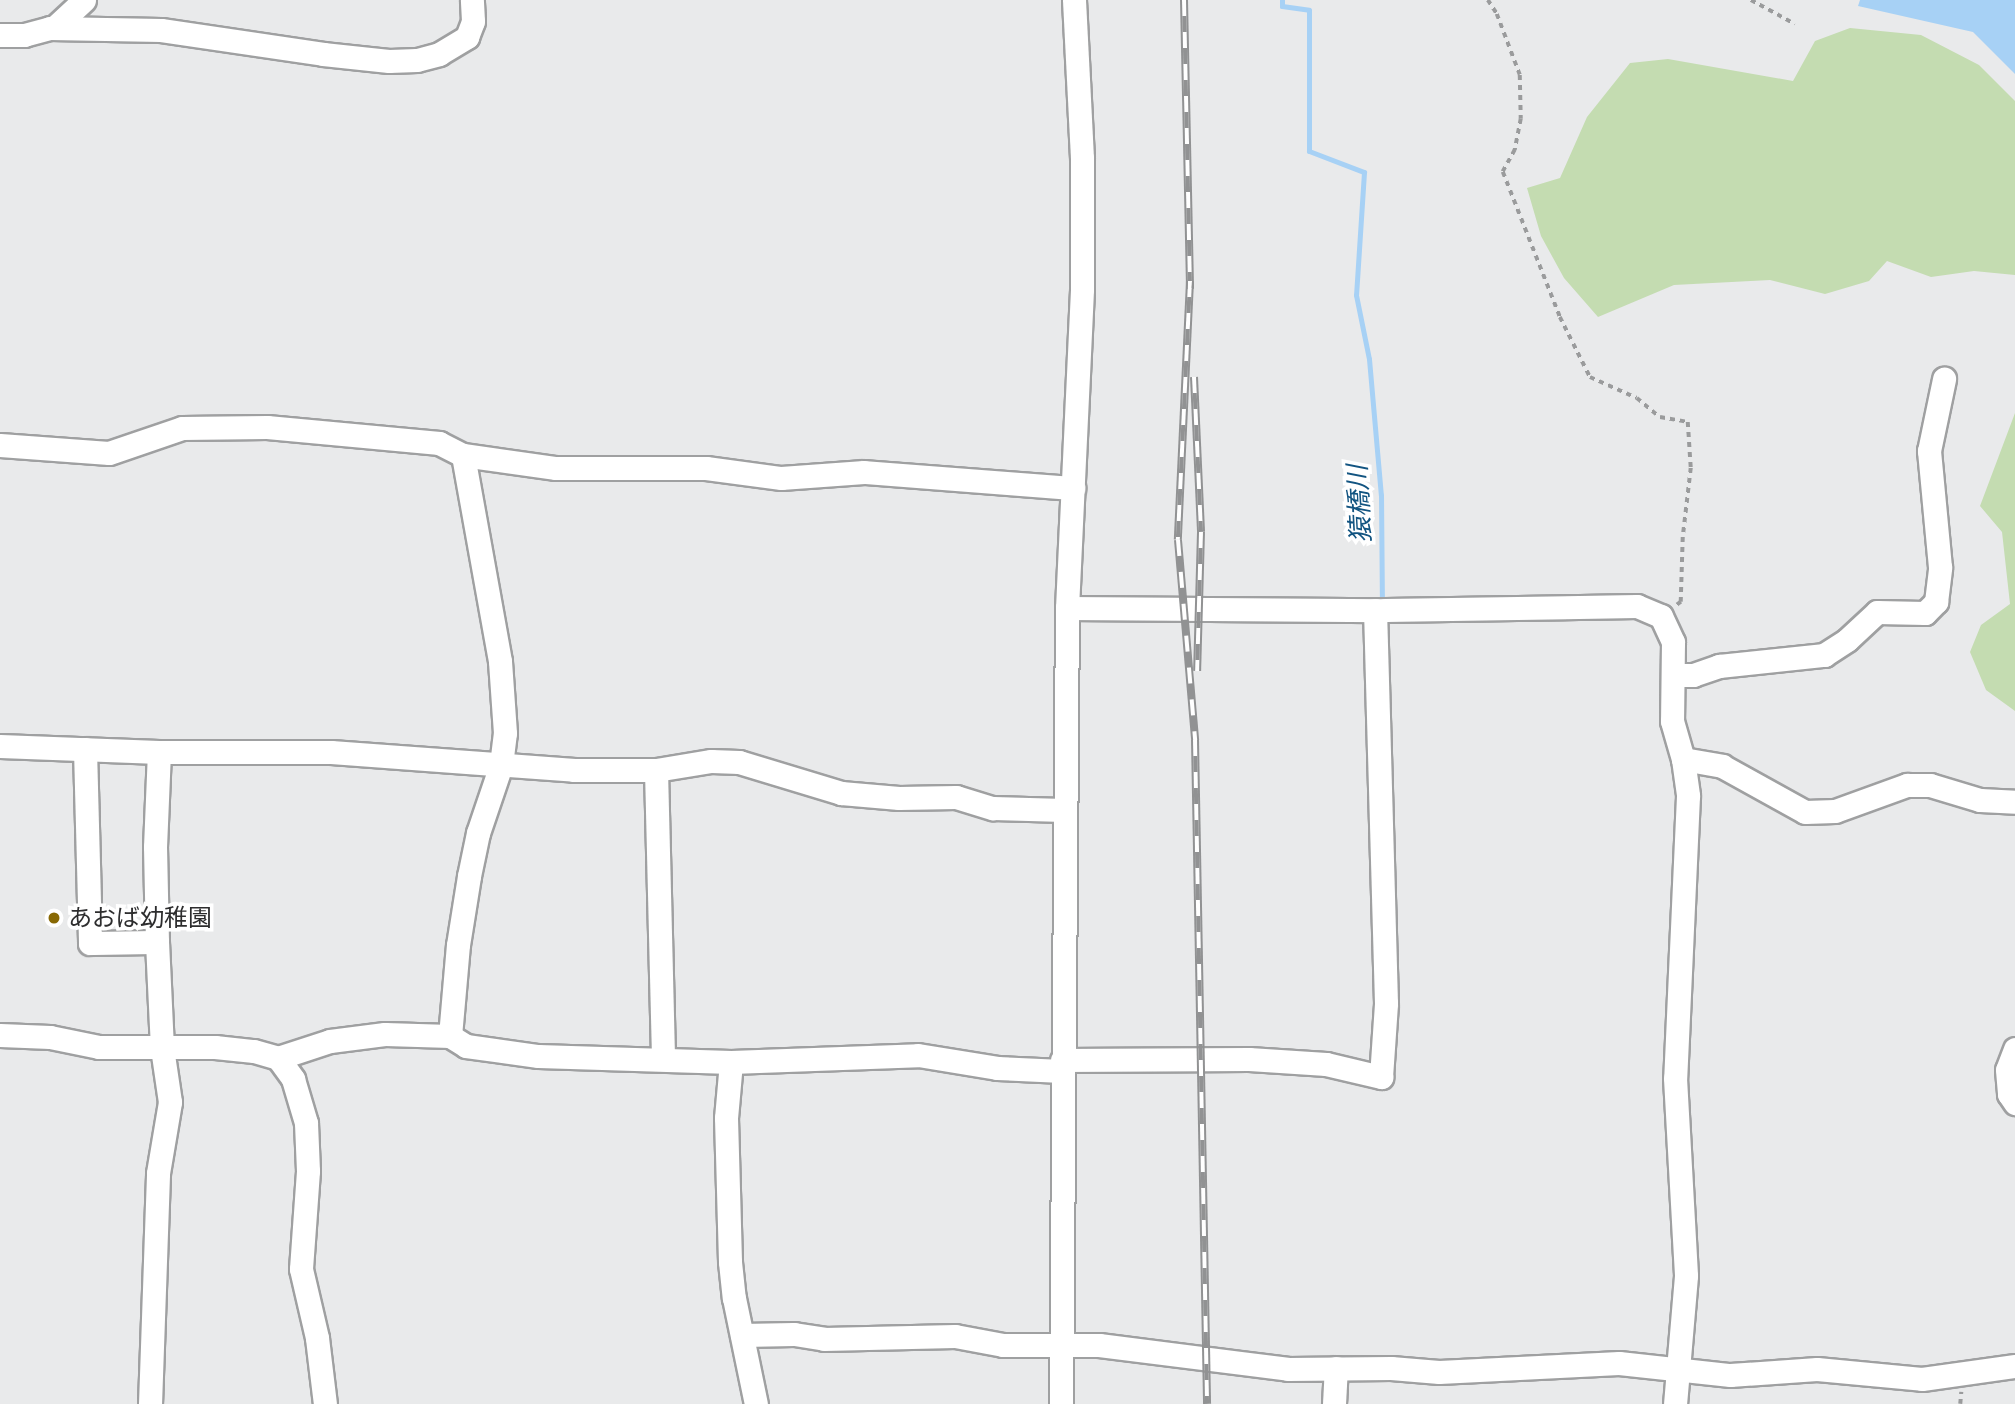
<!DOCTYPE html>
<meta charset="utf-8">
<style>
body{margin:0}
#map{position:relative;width:2015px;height:1404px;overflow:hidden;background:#e9eaeb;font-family:"Space Grotesk","Noto Sans JP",sans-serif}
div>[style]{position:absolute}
.green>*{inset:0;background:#c4dcb1}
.water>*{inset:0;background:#a7d1f5}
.stream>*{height:5px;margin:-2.5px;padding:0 2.5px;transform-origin:2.5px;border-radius:2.5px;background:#a7d1f5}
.path>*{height:3.5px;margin-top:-1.75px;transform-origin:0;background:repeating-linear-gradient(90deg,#9a9b9c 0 5px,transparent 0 10px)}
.roads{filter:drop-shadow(2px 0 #9fa0a1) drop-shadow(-2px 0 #9fa0a1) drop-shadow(0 2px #9fa0a1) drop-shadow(0 -2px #9fa0a1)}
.minor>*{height:23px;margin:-11.5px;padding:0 11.5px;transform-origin:11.5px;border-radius:11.5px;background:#fff}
.rail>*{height:8px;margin-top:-4px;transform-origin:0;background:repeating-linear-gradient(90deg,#fff 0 16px,#919293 0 32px);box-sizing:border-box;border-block:2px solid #919293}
.dots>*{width:19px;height:19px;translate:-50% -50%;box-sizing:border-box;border:4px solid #fff;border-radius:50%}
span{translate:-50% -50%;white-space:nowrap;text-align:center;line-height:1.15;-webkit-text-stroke:7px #fff;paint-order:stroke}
.poi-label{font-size:24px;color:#2d2d2e}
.left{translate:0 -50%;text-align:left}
.water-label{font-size:26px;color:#125481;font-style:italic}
</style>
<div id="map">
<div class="green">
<div style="clip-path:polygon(1850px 28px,1921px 35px,1979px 65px,2015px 101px,2015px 275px,1974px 271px,1931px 277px,1887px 261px,1869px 281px,1825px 294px,1770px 280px,1674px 285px,1598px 317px,1564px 278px,1541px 236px,1527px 188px,1560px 178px,1587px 117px,1630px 63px,1668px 59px,1793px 81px,1815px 41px)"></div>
<div style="clip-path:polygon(2015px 413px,2015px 711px,1986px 690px,1970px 652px,1981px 625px,2010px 604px,2002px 532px,1980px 506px)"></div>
</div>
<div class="water">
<div style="clip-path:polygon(1860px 0,2015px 0,2015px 74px,1973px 32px,1858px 6px)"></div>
</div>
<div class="stream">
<div style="left:1282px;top:0;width:6px;rotate:90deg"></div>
<div style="left:1282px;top:6px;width:27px;rotate:8deg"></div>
<div style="left:1309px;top:10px;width:141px;rotate:90deg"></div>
<div style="left:1309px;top:151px;width:59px;rotate:20.9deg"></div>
<div style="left:1364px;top:172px;width:123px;rotate:93.7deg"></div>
<div style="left:1356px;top:295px;width:65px;rotate:78.5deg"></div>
<div style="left:1369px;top:359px;width:137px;rotate:85deg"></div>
<div style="left:1381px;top:495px;width:110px;rotate:89.5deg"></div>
</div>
<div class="path">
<div style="left:1488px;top:0;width:17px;rotate:57deg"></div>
<div style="left:1497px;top:14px;width:65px;rotate:69.3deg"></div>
<div style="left:1520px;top:75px;width:44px;rotate:88.7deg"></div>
<div style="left:1521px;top:119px;width:32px;rotate:101deg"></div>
<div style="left:1515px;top:150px;width:25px;rotate:119deg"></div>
<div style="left:1503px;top:172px;width:156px;rotate:68.5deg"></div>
<div style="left:1560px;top:317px;width:67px;rotate:63.4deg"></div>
<div style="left:1590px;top:377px;width:51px;rotate:24.1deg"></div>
<div style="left:1637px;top:398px;width:30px;rotate:40deg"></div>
<div style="left:1660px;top:417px;width:28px;rotate:10deg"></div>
<div style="left:1688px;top:422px;width:46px;rotate:86.3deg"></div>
<div style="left:1691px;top:468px;width:69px;rotate:96.6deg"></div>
<div style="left:1683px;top:537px;width:65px;rotate:91.8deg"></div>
<div style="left:1681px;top:602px;width:5px;rotate:143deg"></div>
<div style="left:1751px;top:0;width:50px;rotate:28.6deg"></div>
<div style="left:1960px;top:1404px;width:12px;rotate:-85deg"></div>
</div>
<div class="roads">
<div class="minor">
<div style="left:54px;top:28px;width:41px;rotate:-43deg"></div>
<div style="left:0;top:35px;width:24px"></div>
<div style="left:24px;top:35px;width:27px;rotate:-15deg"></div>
<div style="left:50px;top:28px;width:111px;rotate:1deg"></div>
<div style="left:161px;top:30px;width:164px;rotate:8.4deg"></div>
<div style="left:323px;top:54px;width:66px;rotate:6.1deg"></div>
<div style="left:389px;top:61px;width:28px;rotate:-2deg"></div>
<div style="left:417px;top:60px;width:23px;rotate:-15deg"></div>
<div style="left:439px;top:54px;width:33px;rotate:-31deg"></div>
<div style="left:467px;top:37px;width:17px;rotate:-69deg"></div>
<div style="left:473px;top:21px;width:21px;rotate:-93deg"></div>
<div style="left:0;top:445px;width:109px;rotate:4.2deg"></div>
<div style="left:109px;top:453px;width:77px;rotate:-18.9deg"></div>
<div style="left:182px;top:428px;width:85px;rotate:-0.7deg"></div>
<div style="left:267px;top:427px;width:173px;rotate:5.3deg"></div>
<div style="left:439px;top:443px;width:27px;rotate:27deg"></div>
<div style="left:463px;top:455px;width:94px;rotate:8deg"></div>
<div style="left:556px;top:468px;width:150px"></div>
<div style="left:706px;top:468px;width:76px;rotate:7.6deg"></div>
<div style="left:781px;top:478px;width:83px;rotate:-4.1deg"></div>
<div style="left:864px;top:472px;width:210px;rotate:4.4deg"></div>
<div style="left:1067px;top:608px;width:318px;rotate:0.4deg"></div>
<div style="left:1385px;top:610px;width:252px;rotate:-0.9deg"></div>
<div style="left:1637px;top:606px;width:26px;rotate:23deg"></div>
<div style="left:1661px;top:616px;width:29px;rotate:65deg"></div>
<div style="left:1673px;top:642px;width:79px;rotate:90.7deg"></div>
<div style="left:1672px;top:721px;width:40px;rotate:74deg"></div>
<div style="left:1683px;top:759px;width:37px;rotate:82deg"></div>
<div style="left:1688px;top:796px;width:282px;rotate:92.6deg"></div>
<div style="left:1675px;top:1078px;width:198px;rotate:86.8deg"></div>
<div style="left:1686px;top:1276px;width:128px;rotate:94.9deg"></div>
<div style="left:1674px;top:675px;width:19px"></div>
<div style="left:1693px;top:675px;width:28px;rotate:-19deg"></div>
<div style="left:1719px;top:666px;width:106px;rotate:-6deg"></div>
<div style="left:1824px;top:655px;width:27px;rotate:-33deg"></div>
<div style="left:1847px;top:640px;width:41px;rotate:-43deg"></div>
<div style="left:1877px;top:612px;width:48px;rotate:1.2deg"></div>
<div style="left:1925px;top:613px;width:16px;rotate:-45deg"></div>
<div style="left:1936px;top:602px;width:35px;rotate:-83deg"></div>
<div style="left:1940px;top:567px;width:117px;rotate:-95.4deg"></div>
<div style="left:1929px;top:451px;width:74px;rotate:-78.2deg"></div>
<div style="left:0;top:746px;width:159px;rotate:2.2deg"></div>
<div style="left:159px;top:752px;width:172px"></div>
<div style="left:331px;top:752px;width:244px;rotate:4.2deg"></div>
<div style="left:574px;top:770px;width:82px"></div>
<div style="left:656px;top:770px;width:56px;rotate:-9.3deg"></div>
<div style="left:711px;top:761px;width:28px;rotate:2deg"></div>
<div style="left:739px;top:762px;width:107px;rotate:16.9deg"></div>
<div style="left:841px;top:793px;width:58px;rotate:4.9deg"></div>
<div style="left:899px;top:798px;width:57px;rotate:-1deg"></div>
<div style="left:956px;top:797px;width:39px;rotate:17deg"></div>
<div style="left:993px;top:808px;width:71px;rotate:1.6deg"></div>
<div style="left:85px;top:749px;width:194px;rotate:88.5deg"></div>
<div style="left:90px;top:943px;width:67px;rotate:-0.9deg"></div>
<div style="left:1683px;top:759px;width:40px;rotate:10deg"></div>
<div style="left:1722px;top:766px;width:95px;rotate:29deg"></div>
<div style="left:1805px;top:812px;width:30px;rotate:-2deg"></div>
<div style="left:1835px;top:811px;width:77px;rotate:-19.9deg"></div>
<div style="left:1907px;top:785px;width:23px"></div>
<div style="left:1930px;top:785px;width:52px;rotate:16.7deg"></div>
<div style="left:1980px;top:800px;width:35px;rotate:3deg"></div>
<div style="left:656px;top:770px;width:287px;rotate:88.6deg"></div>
<div style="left:0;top:1035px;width:50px;rotate:2.3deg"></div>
<div style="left:50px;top:1037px;width:50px;rotate:11.5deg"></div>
<div style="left:99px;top:1047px;width:116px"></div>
<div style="left:215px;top:1047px;width:39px;rotate:6deg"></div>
<div style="left:254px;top:1051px;width:25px;rotate:16deg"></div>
<div style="left:278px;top:1058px;width:55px;rotate:-18.1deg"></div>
<div style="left:330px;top:1041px;width:55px;rotate:-7.3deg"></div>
<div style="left:385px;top:1034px;width:65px;rotate:1.8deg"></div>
<div style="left:450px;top:1036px;width:19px;rotate:32deg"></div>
<div style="left:466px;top:1046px;width:73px;rotate:7.9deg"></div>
<div style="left:538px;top:1056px;width:193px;rotate:1.8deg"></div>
<div style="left:731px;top:1062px;width:187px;rotate:-2.1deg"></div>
<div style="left:918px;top:1055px;width:80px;rotate:9.3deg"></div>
<div style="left:997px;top:1068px;width:65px;rotate:2.6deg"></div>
<div style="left:450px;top:1036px;width:91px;rotate:-85deg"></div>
<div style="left:458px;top:945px;width:70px;rotate:-80.9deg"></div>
<div style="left:469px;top:876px;width:44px;rotate:-78.2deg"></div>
<div style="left:478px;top:833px;width:72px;rotate:-71.3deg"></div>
<div style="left:501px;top:765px;width:32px;rotate:-83deg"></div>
<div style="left:505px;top:733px;width:72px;rotate:-94deg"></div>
<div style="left:500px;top:661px;width:209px;rotate:-100.2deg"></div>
<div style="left:2015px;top:1049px;width:22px;rotate:111deg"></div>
<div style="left:2007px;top:1070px;width:24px;rotate:85deg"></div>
<div style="left:2009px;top:1094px;width:11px;rotate:56deg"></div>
<div style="left:278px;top:1058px;width:26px;rotate:54deg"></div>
<div style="left:293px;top:1079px;width:46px;rotate:73.5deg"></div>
<div style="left:306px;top:1123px;width:48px;rotate:87.6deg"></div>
<div style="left:308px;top:1171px;width:98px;rotate:94.1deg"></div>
<div style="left:301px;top:1269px;width:71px;rotate:76.9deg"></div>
<div style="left:317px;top:1338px;width:66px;rotate:83.1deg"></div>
<div style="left:1062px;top:1060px;width:187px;rotate:-0.3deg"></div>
<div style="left:1249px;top:1059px;width:77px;rotate:3.7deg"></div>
<div style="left:1326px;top:1064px;width:57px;rotate:13.3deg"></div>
<div style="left:1381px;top:1077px;width:74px;rotate:-86.1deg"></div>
<div style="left:1386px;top:1003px;width:393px;rotate:-91.6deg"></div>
<div style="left:731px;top:1062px;width:56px;rotate:95.1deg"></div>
<div style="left:726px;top:1118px;width:144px;rotate:88.4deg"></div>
<div style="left:730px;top:1262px;width:36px;rotate:84deg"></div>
<div style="left:734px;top:1298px;width:108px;rotate:78.3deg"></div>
<div style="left:742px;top:1335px;width:52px;rotate:-1.1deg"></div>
<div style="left:794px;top:1334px;width:30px;rotate:9deg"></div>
<div style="left:824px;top:1339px;width:131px;rotate:-1.3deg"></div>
<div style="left:955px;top:1336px;width:49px;rotate:10.6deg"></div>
<div style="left:1003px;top:1345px;width:96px"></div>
<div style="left:1099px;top:1345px;width:191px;rotate:7.2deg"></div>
<div style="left:1288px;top:1369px;width:103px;rotate:-0.6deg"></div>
<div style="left:1391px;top:1368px;width:48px;rotate:4.8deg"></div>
<div style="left:1439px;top:1372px;width:180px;rotate:-2.9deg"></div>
<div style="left:1619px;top:1363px;width:112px;rotate:6.2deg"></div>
<div style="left:1730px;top:1375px;width:87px;rotate:-3.9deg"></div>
<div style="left:1817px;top:1369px;width:105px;rotate:5.4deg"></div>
<div style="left:1922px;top:1379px;width:94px;rotate:-8deg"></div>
<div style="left:150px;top:1404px;width:231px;rotate:-88deg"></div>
<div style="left:158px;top:1173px;width:72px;rotate:-80.4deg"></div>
<div style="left:170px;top:1102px;width:55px;rotate:-98.4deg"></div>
<div style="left:162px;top:1048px;width:106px;rotate:-92.7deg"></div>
<div style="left:157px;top:942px;width:95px;rotate:-91.2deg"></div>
<div style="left:155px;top:847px;width:95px;rotate:-87.6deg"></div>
<div style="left:1061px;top:1404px;width:796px;rotate:-89.57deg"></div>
<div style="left:1067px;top:608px;width:319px;rotate:-87.3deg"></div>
<div style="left:1082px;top:289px;width:131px;rotate:-90deg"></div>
<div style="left:1082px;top:158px;width:158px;rotate:-92.9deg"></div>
<div style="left:1334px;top:1404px;width:36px;rotate:-87deg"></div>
</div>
</div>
<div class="rail">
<div style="left:1184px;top:0;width:289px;rotate:88.8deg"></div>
<div style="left:1190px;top:281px;width:259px;rotate:92.7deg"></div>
<div style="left:1178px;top:540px;width:201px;rotate:85.1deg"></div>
<div style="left:1195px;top:740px;width:664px;rotate:88.96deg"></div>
<div style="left:1194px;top:377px;width:155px;rotate:87.4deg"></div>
<div style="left:1201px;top:532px;width:139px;rotate:91.6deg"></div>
</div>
<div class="dots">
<div style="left:54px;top:918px;background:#886804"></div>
</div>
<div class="poi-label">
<span class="left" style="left:68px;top:918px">あおば幼稚園</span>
</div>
<div class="water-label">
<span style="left:1360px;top:504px;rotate:-93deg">猿橋川</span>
</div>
</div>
